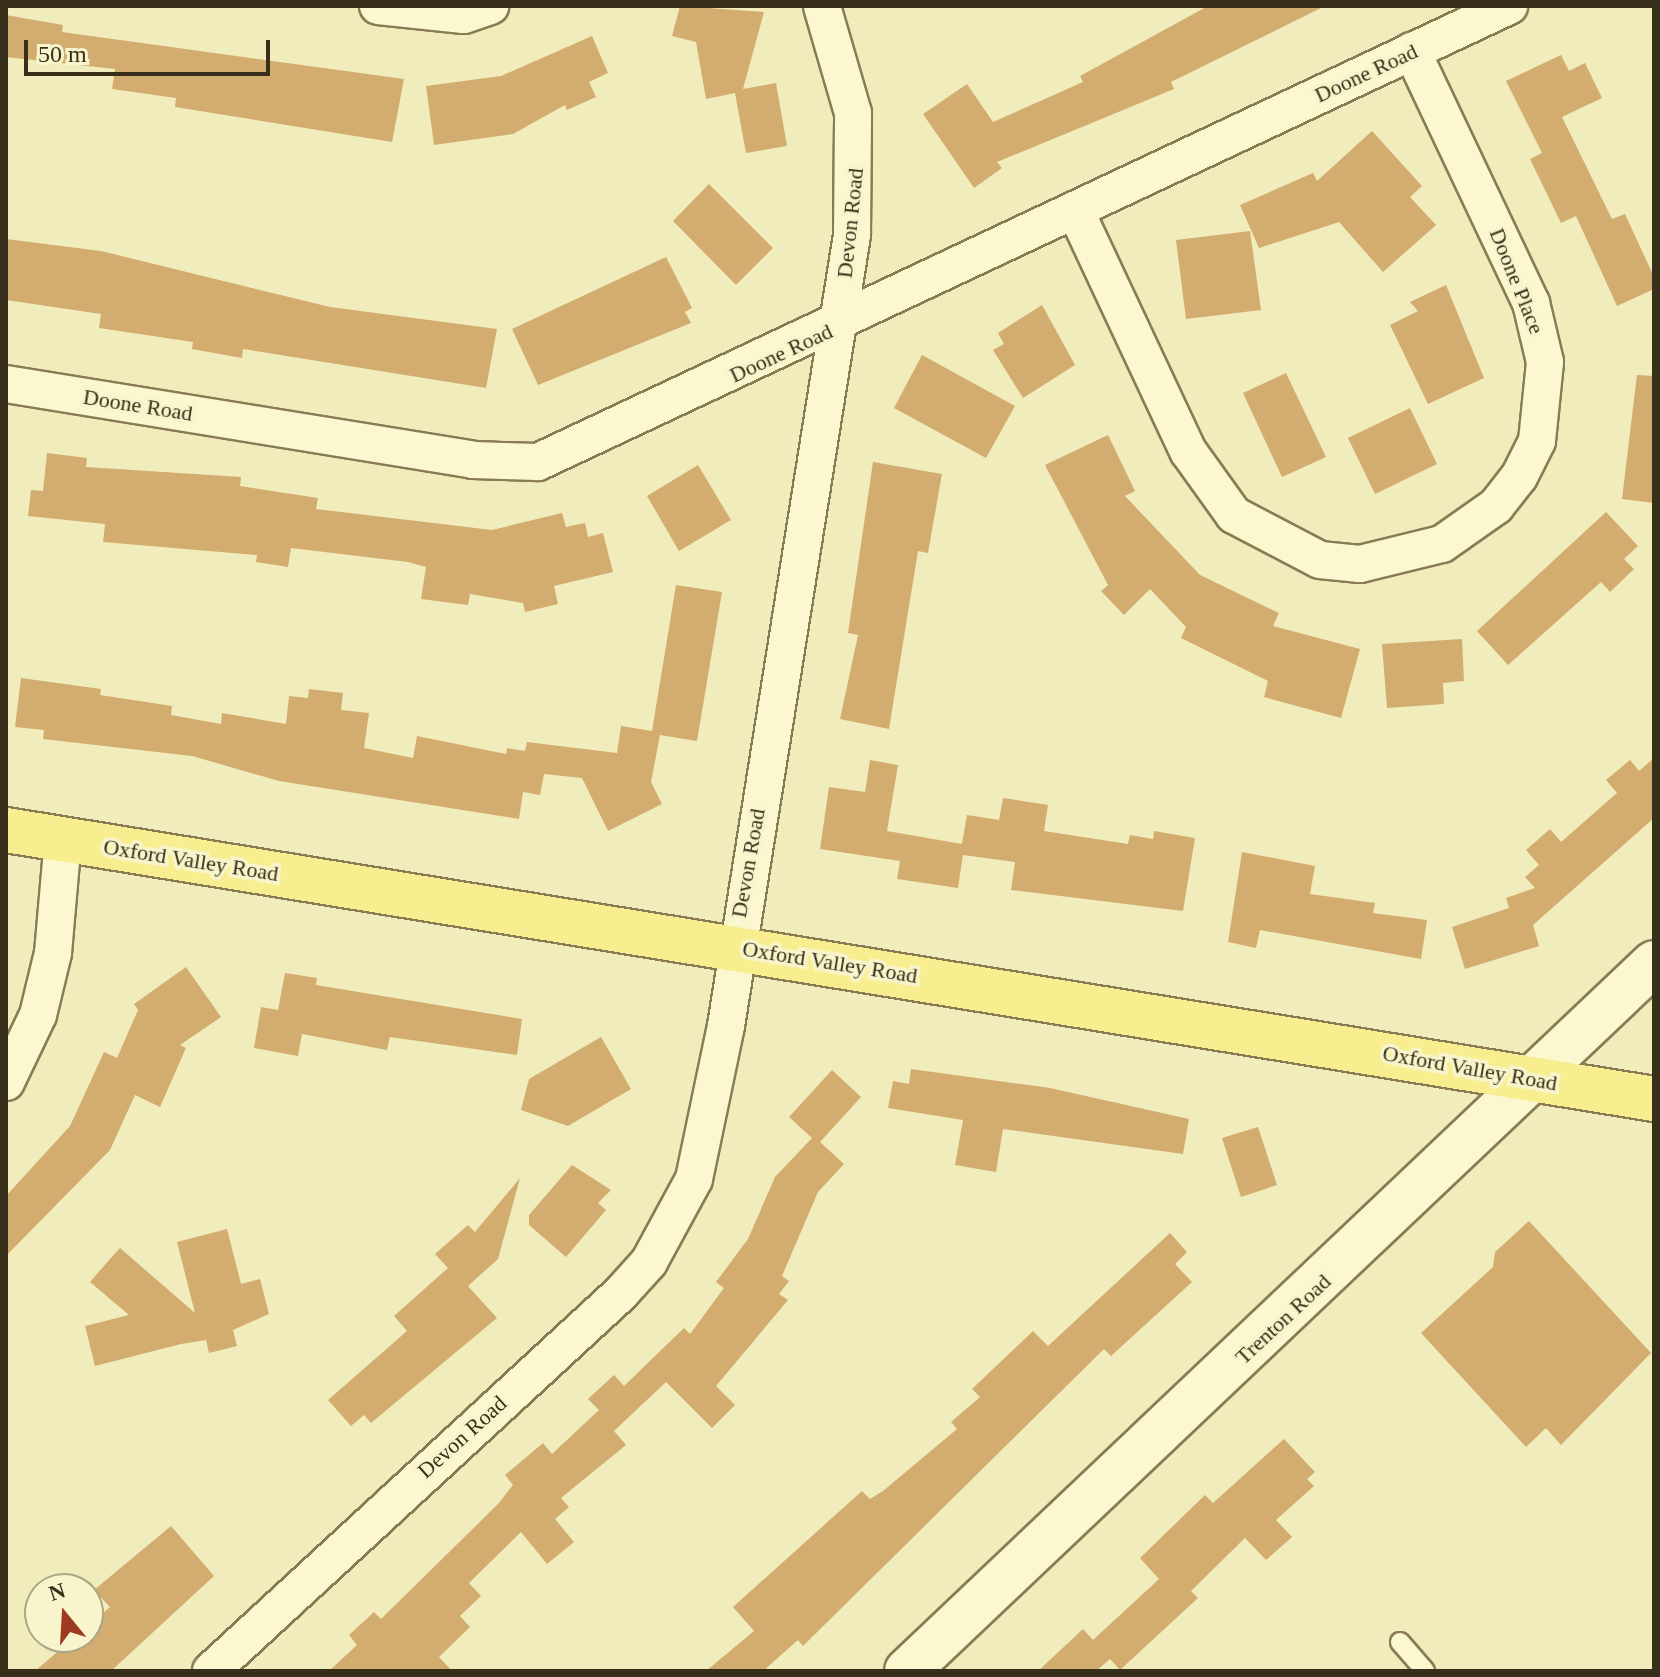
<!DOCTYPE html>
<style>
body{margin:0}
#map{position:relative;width:1660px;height:1677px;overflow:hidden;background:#f1ecbc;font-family:"Times New Roman",serif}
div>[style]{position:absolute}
.building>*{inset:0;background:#d2ad6f}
.roads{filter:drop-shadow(2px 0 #897c54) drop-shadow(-2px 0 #897c54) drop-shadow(0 2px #897c54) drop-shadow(0 -2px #897c54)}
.lane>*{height:18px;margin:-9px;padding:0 9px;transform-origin:9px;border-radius:9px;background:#fbf8d0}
.street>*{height:36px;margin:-18px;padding:0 18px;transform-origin:18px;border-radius:18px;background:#fbf8d0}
.secondary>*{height:44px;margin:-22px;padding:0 22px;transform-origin:22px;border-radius:22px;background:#fbf8d0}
.primary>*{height:44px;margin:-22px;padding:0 22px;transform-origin:22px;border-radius:22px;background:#f8ee90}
span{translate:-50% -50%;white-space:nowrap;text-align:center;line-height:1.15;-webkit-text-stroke:7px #f8f5cc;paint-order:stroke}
.street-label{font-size:22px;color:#372f1a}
.frame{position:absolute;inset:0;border:8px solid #372f1a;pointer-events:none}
.north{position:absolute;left:24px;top:1573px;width:80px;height:80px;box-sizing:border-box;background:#f8f5cc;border:2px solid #aba685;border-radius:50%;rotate:342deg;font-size:22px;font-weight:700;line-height:32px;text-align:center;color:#372f1a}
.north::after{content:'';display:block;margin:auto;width:28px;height:36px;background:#9d3a20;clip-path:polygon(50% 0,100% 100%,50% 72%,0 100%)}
.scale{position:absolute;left:24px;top:40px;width:246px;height:36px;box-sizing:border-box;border:4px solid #372f1a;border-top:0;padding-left:10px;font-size:24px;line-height:28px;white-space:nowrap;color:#372f1a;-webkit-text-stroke:6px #f8f5cc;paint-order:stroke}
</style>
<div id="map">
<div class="building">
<div style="clip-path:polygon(680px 6px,764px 12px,743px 89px,776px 83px,787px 146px,746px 153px,735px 93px,706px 99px,696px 42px,672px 36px)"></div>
<div style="clip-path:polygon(1208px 6px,1325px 6px,1171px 82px,1174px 89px,997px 162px,1002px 168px,974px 188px,923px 114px,967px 84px,993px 122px,1083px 82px,1080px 76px)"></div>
<div style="clip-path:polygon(6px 15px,63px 25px,62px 32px,404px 79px,392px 142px,175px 107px,176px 98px,112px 89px,115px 69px,6px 57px)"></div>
<div style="clip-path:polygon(592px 36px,608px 73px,589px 82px,596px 97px,567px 110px,565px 105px,513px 134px,434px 145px,426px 86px,501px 76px)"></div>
<div style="clip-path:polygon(1561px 55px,1569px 71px,1585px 63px,1602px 98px,1562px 117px,1612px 219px,1625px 214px,1654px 277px,1654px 289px,1617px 306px,1576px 216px,1561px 223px,1530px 159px,1542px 153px,1506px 81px)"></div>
<div style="clip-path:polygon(1372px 131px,1422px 186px,1410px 197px,1436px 225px,1383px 272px,1339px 222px,1259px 248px,1240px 205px,1313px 173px,1317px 181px)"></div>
<div style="clip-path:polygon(709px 184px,773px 248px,736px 285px,673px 221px)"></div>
<div style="clip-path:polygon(1250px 231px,1261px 310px,1186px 319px,1176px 240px)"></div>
<div style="clip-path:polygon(6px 239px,101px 251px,330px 307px,497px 329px,486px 388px,243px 349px,242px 358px,192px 349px,193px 342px,99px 328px,101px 314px,6px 300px)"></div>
<div style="clip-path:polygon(666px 257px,692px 308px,685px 312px,691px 323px,538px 385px,512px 329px)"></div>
<div style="clip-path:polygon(1446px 285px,1484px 378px,1428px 404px,1390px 325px,1418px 311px,1410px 302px)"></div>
<div style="clip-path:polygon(1042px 305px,1075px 365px,1023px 398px,993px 350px,1004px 344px,998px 333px)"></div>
<div style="clip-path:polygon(922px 355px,1015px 406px,986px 458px,894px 408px)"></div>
<div style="clip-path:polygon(1286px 373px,1326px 457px,1282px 477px,1243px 393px)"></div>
<div style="clip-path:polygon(1637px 375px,1654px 376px,1654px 503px,1622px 499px)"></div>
<div style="clip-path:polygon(1410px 408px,1437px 464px,1375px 494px,1348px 438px)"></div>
<div style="clip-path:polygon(1108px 435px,1135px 491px,1125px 496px,1200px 575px,1279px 613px,1273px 626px,1360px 649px,1341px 718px,1264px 697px,1268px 681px,1181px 638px,1186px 627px,1150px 589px,1124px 615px,1101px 591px,1108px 585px,1045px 465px)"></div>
<div style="clip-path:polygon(47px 453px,87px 458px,86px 467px,241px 477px,240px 486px,318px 498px,316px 509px,492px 530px,562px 513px,566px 527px,585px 523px,588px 537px,603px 533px,613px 572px,554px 586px,558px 604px,525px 612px,523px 603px,470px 594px,468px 605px,421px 599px,426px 567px,408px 562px,291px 548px,288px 567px,256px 562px,257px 555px,103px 542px,105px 524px,28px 516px,31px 490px,43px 491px)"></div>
<div style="clip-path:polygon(873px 462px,942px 474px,928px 553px,918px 551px,889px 729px,840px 719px,858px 635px,848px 633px)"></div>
<div style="clip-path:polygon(698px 465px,731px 520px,679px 551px,647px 496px)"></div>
<div style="clip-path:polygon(1606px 512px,1638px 546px,1624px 559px,1634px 569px,1610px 592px,1601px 582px,1508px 665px,1477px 631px)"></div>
<div style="clip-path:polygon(676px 585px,722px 592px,697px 741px,660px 735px,651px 782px,662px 804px,608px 831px,582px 778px,544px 774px,540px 795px,523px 792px,519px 819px,279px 781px,192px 756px,43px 739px,44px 730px,15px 727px,21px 678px,101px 689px,100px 695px,172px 706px,171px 715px,221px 724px,222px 713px,286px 724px,289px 696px,308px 698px,309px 689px,343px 693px,341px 710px,369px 713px,364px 748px,413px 758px,417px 736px,506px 754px,507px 748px,525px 751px,527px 742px,617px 753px,621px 726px,652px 731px)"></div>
<div style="clip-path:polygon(1462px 639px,1464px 681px,1443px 683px,1444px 704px,1387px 708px,1382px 644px)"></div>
<div style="clip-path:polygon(1654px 758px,1654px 818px,1533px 925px,1539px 946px,1465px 969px,1452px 927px,1509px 908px,1506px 898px,1535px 888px,1525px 877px,1539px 865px,1526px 850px,1550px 829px,1561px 842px,1617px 793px,1606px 780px,1630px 760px,1639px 771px)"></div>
<div style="clip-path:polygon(870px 760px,898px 765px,887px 831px,962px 844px,967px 815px,999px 820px,1003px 798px,1048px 805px,1044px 831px,1128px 844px,1130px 835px,1153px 839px,1154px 831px,1195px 838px,1183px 911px,1011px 890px,1015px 862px,963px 855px,958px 888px,897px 879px,900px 861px,820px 849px,829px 787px,865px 792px)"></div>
<div style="clip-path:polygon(1242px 852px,1315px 866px,1310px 894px,1375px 903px,1373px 913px,1427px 920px,1421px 959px,1260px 930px,1256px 948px,1228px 942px)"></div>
<div style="clip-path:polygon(186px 967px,221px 1017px,180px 1045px,186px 1048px,160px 1107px,135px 1095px,110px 1150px,6px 1256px,6px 1196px,70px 1126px,104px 1052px,117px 1058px,138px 1010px,134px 1004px)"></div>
<div style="clip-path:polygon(285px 973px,317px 978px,316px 985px,522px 1019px,517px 1055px,390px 1037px,387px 1050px,302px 1034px,298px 1056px,254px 1048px,261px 1007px,278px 1010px)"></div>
<div style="clip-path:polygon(601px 1037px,631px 1089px,568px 1126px,521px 1110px,529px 1079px)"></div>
<div style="clip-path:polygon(911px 1069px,1050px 1088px,1189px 1119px,1183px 1154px,1003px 1129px,996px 1172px,955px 1165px,963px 1120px,888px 1108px,893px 1081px,909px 1084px)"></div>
<div style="clip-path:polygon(832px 1070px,861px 1097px,820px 1142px,844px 1164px,818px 1192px,782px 1276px,789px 1281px,779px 1294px,788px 1300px,716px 1386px,735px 1405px,712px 1428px,666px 1382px,614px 1431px,626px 1445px,561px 1498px,569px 1507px,555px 1519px,574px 1542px,547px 1564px,521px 1532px,469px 1583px,481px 1596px,460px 1616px,470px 1627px,439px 1657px,452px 1671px,329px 1671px,357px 1645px,349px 1635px,374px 1612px,381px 1619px,498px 1504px,513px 1485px,505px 1475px,543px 1443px,552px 1454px,599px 1410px,588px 1399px,614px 1375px,624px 1386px,684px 1328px,690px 1334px,724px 1288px,716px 1282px,748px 1239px,775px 1177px,812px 1138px,789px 1117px)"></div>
<div style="clip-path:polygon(1258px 1127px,1277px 1185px,1241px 1197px,1222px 1138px)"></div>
<div style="clip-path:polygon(572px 1165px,611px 1190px,598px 1203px,606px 1210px,566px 1257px,529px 1225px,529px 1215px)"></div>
<div style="clip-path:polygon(520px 1178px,498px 1259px,468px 1286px,497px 1318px,371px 1423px,364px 1415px,351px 1426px,328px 1400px,407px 1331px,394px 1316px,448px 1268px,435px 1254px,468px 1225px,475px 1232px)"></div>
<div style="clip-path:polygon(1529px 1221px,1651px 1353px,1561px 1445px,1546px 1428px,1526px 1447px,1421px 1333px,1493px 1267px,1495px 1252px)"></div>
<div style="clip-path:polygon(227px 1229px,241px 1284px,260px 1279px,269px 1314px,233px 1330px,237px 1346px,209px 1353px,206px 1340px,181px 1344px,95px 1366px,85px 1326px,129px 1315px,90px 1282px,110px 1259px,120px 1248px,195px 1313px,177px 1242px)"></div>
<div style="clip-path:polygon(1170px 1233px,1187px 1252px,1175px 1264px,1192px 1282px,1111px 1356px,1104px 1349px,803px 1646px,798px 1640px,763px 1671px,706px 1671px,754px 1631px,733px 1607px,862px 1491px,870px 1499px,883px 1491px,957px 1429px,951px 1422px,980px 1397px,972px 1389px,1033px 1331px,1048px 1346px)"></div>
<div style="clip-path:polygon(1284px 1439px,1315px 1472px,1307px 1479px,1314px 1486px,1276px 1520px,1292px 1537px,1266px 1560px,1245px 1538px,1191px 1591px,1198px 1598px,1120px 1670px,1110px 1659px,1096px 1671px,1038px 1671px,1083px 1629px,1093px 1640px,1159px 1579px,1140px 1558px,1205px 1495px,1213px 1503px)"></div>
<div style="clip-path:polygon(171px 1526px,214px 1576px,111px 1671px,35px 1671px,75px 1637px,88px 1637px,88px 1626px,110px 1607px,94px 1590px)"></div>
</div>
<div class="roads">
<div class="lane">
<div style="left:1400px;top:1642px;width:38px;rotate:49deg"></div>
</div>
<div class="street">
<div style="left:378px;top:6px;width:86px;rotate:6deg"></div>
<div style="left:464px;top:15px;width:28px;rotate:-19deg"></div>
<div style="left:1076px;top:212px;width:264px;rotate:64.9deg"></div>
<div style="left:1188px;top:451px;width:79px;rotate:54.3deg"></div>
<div style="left:1234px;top:515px;width:97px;rotate:27.6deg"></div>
<div style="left:1320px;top:560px;width:40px;rotate:5.7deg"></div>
<div style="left:1360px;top:564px;width:84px;rotate:-13.7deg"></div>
<div style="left:1442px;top:544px;width:66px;rotate:-35.1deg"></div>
<div style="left:1496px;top:506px;width:37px;rotate:-52deg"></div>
<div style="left:1519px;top:477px;width:40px;rotate:-63.4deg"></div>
<div style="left:1537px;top:441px;width:79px;rotate:-84.2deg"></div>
<div style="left:1545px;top:362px;width:61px;rotate:-103.3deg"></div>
<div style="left:1531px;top:303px;width:279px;rotate:-115.3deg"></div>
<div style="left:6px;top:384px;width:473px;rotate:9.2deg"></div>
<div style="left:473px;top:460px;width:65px;rotate:1.8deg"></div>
<div style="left:538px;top:462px;width:1073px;rotate:-25.16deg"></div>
<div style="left:6px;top:1082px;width:74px;rotate:-64.5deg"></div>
<div style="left:38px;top:1015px;width:64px;rotate:-76.4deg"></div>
<div style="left:53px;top:953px;width:114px;rotate:-85deg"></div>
<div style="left:211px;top:1671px;width:558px;rotate:-42.67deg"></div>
<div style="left:621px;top:1293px;width:42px;rotate:-47.9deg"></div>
<div style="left:649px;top:1262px;width:94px;rotate:-61.5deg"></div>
<div style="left:694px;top:1179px;width:156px;rotate:-78.2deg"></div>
<div style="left:726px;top:1026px;width:801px;rotate:-80.95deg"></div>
<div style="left:852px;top:235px;width:122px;rotate:-89.5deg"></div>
<div style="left:853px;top:113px;width:111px;rotate:-106.2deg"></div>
</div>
<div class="secondary">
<div style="left:907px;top:1671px;width:1029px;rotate:-43.46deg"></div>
</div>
<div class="primary">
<div style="left:6px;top:830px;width:1670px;rotate:9.27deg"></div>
</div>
</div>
<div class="street-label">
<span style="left:1366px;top:73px;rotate:-25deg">Doone Road</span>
<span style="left:850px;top:223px;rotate:-84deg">Devon Road</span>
<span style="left:1517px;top:281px;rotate:68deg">Doone Place</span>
<span style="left:781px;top:353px;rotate:-25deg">Doone Road</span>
<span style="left:138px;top:405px;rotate:9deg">Doone Road</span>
<span style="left:191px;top:860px;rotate:9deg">Oxford Valley Road</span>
<span style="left:748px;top:863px;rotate:-80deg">Devon Road</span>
<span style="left:830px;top:962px;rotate:9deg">Oxford Valley Road</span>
<span style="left:1470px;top:1068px;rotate:10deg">Oxford Valley Road</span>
<span style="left:1283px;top:1319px;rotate:-43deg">Trenton Road</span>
<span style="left:462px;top:1437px;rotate:-42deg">Devon Road</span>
</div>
<div class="frame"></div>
<div class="north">N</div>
<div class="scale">50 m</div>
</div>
